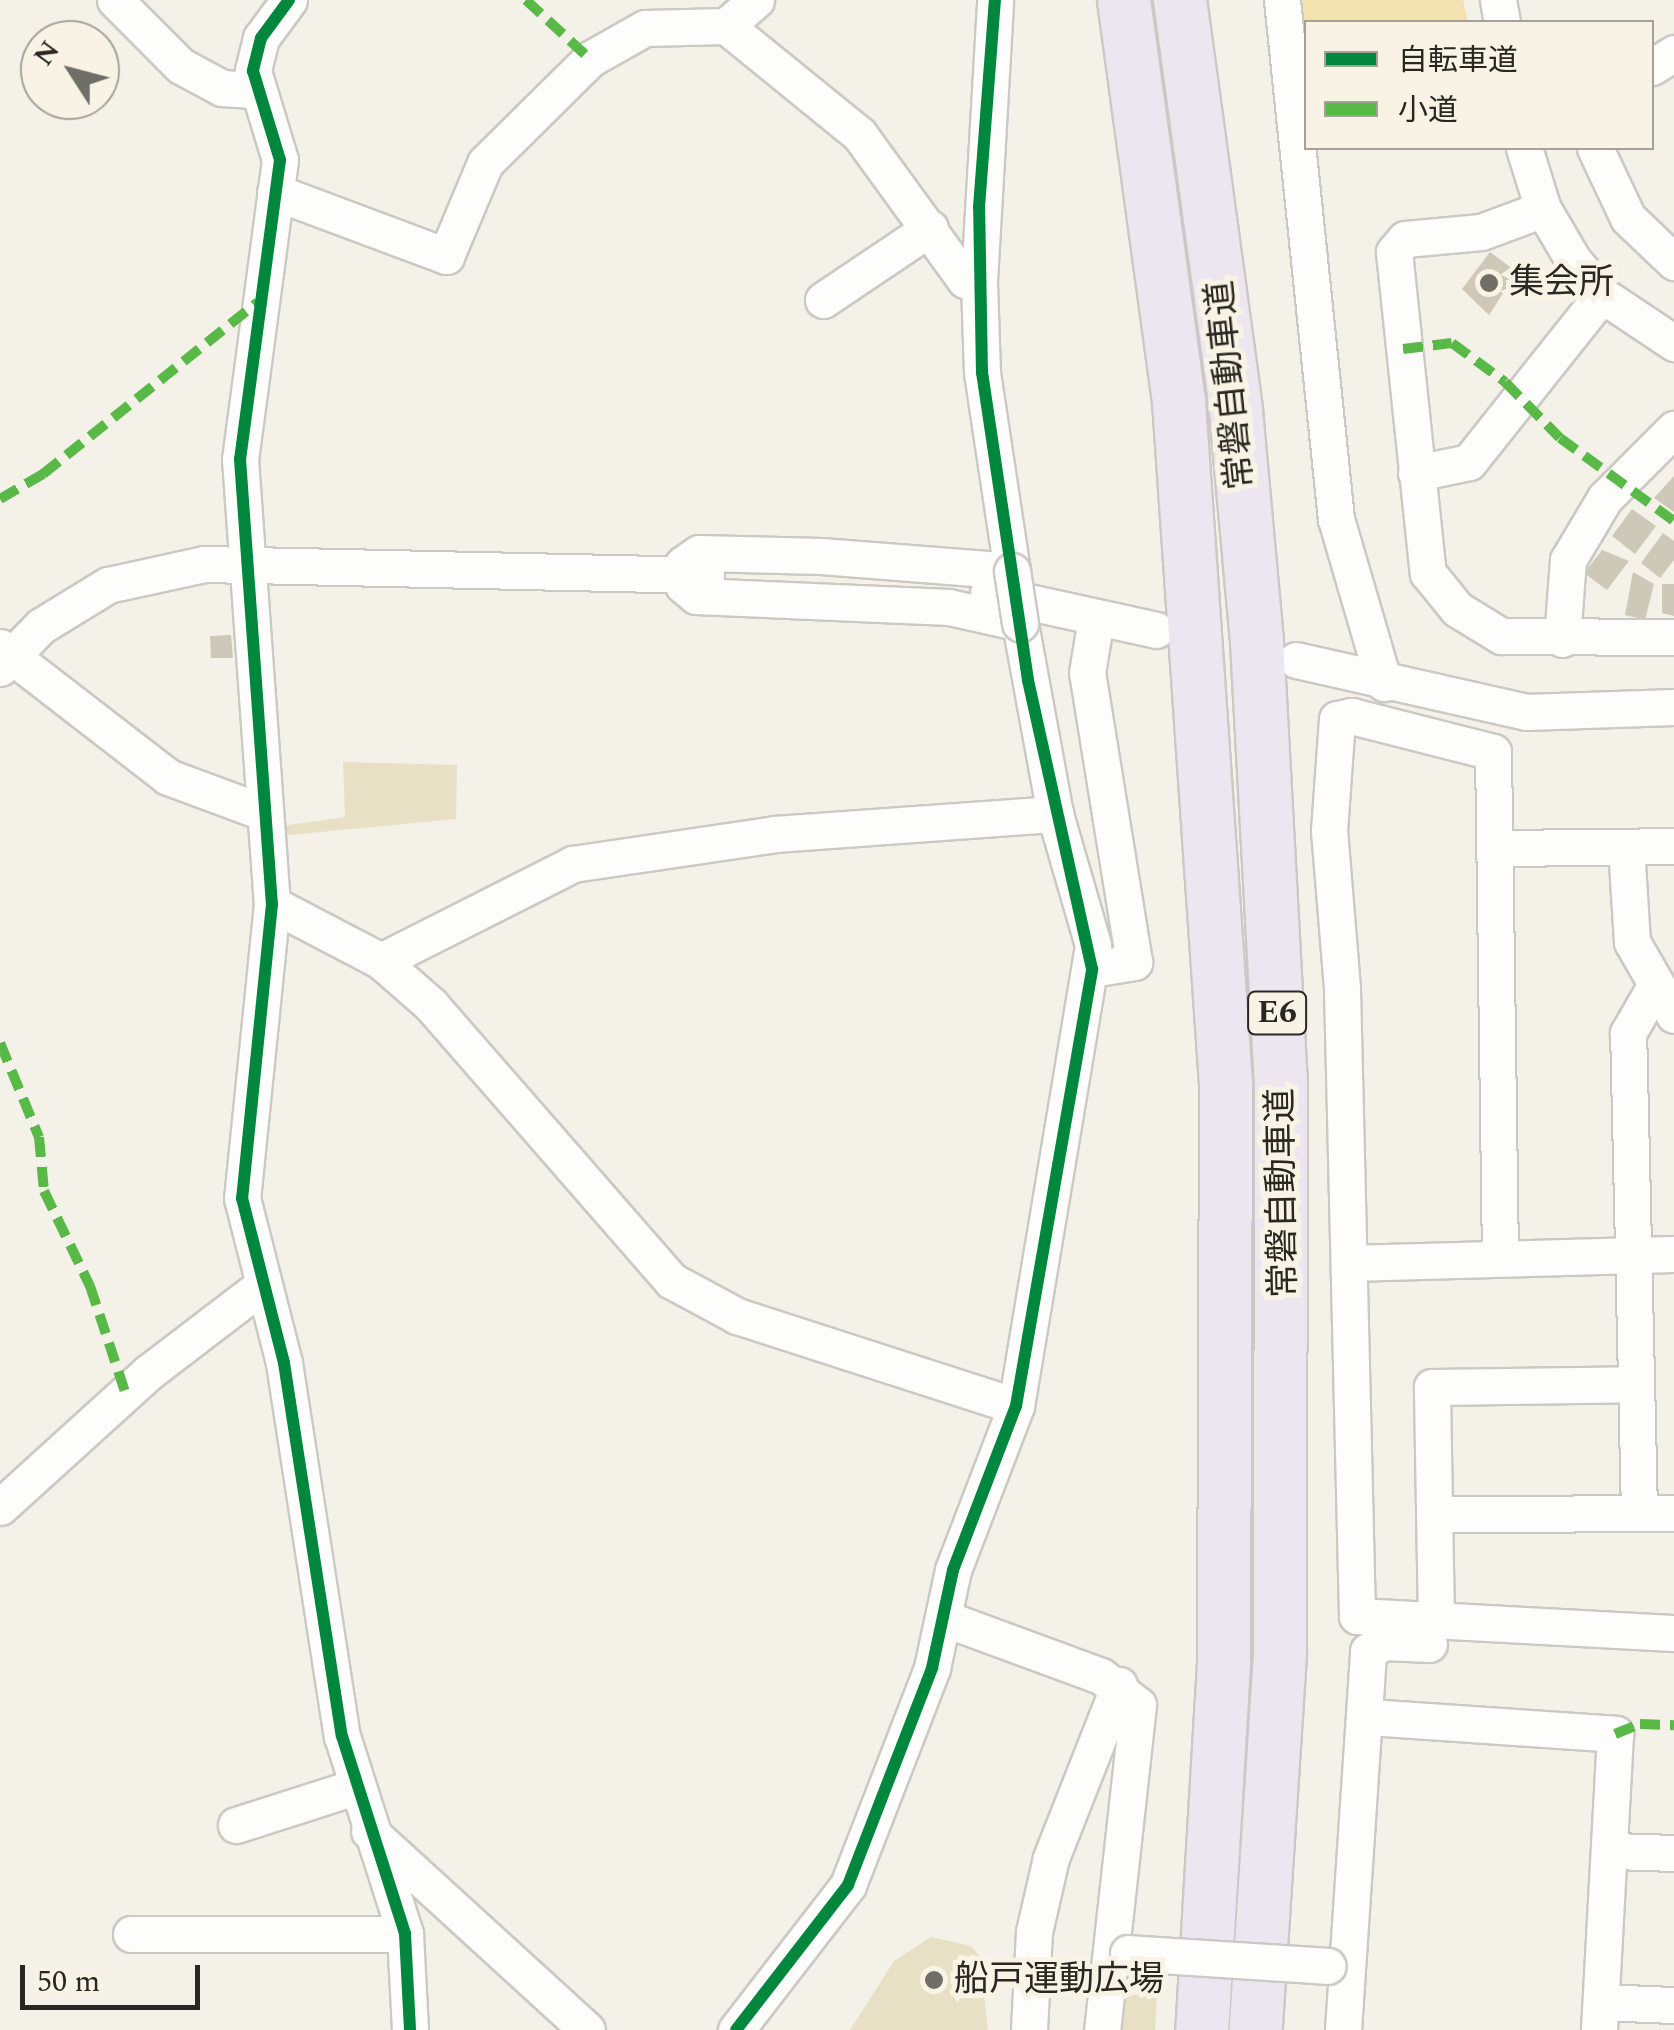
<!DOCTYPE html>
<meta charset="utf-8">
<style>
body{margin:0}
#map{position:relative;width:1674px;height:2030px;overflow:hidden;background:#f4f1e9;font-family:Spectral,"Noto Sans JP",serif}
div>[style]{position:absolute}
.green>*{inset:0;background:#e8e0c4}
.water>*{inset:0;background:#f1e2b0}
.building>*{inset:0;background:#cec8b8}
.roads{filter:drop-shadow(2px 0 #cbc9c3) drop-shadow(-2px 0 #cbc9c3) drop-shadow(0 2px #cbc9c3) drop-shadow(0 -2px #cbc9c3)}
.minor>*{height:35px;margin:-17.5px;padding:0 17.5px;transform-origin:17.5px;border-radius:17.5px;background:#fdfdfc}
.highway>*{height:52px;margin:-26px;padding:0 26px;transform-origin:26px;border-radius:26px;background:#ebe6f0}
.bridges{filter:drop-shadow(2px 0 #cbc9c3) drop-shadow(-2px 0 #cbc9c3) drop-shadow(0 2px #cbc9c3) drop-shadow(0 -2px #cbc9c3)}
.minor-bridge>*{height:35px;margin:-17.5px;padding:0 17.5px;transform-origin:17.5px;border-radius:17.5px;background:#fdfdfc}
.quiet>*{height:10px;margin-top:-5px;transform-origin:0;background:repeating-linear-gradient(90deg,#58b947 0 20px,transparent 0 30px)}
.cycleway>*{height:12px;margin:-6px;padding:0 6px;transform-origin:6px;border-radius:6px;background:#00873e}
.dots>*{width:28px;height:28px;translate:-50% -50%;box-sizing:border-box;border:5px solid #f8f3e5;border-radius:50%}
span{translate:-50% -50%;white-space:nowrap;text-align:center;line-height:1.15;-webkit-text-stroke:10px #f8f3e5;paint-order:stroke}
.shield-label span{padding:2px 8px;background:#f8f3e5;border:2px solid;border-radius:8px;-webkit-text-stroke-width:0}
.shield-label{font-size:32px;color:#282721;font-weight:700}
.poi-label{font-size:35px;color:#282721}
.left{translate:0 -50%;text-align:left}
.street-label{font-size:35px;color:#282721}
.legend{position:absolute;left:1304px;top:20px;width:350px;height:130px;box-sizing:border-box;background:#f8f3e5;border:2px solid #a5a197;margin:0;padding:12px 18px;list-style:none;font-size:30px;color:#282721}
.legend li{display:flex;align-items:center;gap:20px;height:50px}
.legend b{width:50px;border:2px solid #a5a197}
.north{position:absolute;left:20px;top:20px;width:100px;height:100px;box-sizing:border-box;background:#f8f3e5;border:2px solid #a5a197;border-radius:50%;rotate:306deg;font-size:28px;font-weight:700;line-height:40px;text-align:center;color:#282721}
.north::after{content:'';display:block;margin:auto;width:35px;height:45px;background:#6f6e67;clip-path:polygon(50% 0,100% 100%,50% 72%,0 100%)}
.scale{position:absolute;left:20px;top:1965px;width:180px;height:45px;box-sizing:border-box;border:5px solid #282721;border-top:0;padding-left:12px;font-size:30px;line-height:35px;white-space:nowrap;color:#282721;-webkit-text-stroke:8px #f8f3e5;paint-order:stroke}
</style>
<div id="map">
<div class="green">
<div style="clip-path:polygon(343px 762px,457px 765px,456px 819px,269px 837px,267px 828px,345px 817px)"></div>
<div style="clip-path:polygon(931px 1937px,971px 1946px,980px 1957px,988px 2030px,850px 2030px,894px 1961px)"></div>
<div style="clip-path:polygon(1157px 1993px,1155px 2030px,1120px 2030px,1121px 1996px)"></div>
</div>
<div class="water">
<div style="clip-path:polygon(1301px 0,1463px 0,1468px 22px,1306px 22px,1306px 35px)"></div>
</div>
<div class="building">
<div style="clip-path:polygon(1490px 252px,1517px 272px,1489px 315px,1462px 289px)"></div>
<div style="clip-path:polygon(1674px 476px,1674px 512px,1654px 498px)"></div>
<div style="clip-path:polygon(1632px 509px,1656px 526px,1635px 554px,1612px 536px)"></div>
<div style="clip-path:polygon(1663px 533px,1674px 541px,1674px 560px,1660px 578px,1641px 563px)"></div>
<div style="clip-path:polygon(1602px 550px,1629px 561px,1607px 590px,1584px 573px)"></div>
<div style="clip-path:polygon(1633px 572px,1654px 584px,1645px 620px,1625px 615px)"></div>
<div style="clip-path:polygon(1662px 584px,1674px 584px,1674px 616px,1662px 613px)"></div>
<div style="clip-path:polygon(231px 635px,233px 658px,211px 658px,210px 636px)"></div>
</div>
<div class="roads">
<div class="minor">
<div style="left:115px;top:0;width:93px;rotate:45deg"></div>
<div style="left:181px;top:66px;width:47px;rotate:28.2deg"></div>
<div style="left:222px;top:88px;width:31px;rotate:4deg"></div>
<div style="left:289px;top:0;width:47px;rotate:126.4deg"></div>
<div style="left:261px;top:38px;width:34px;rotate:104deg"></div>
<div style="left:253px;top:71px;width:93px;rotate:73.1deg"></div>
<div style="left:280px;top:160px;width:302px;rotate:97.6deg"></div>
<div style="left:240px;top:459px;width:446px;rotate:85.9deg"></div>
<div style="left:272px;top:904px;width:296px;rotate:95.8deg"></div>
<div style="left:242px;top:1198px;width:170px;rotate:75.7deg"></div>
<div style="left:284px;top:1363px;width:377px;rotate:81.2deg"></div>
<div style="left:342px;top:1736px;width:208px;rotate:72.3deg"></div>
<div style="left:405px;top:1934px;width:96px;rotate:87deg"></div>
<div style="left:1282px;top:0;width:522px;rotate:84.06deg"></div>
<div style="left:1336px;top:519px;width:171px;rotate:73.7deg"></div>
<div style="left:1498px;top:0;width:22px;rotate:80deg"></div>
<div style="left:726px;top:26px;width:171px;rotate:39.1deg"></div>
<div style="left:859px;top:134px;width:180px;rotate:54deg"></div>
<div style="left:965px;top:280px;width:14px;rotate:4deg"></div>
<div style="left:1652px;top:67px;width:26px;rotate:-32deg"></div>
<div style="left:1524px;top:148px;width:64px;rotate:72.7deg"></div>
<div style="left:1543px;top:209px;width:59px;rotate:59.5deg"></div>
<div style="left:1573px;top:260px;width:45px;rotate:50.4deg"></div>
<div style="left:1602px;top:295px;width:87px;rotate:33.7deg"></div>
<div style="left:1595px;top:148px;width:77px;rotate:64.8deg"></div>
<div style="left:1628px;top:218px;width:64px;rotate:43.7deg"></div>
<div style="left:275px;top:192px;width:183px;rotate:20.5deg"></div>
<div style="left:446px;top:256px;width:101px;rotate:-67.2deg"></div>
<div style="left:485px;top:163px;width:148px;rotate:-44.7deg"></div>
<div style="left:590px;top:59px;width:63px;rotate:-29.4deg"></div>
<div style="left:645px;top:28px;width:81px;rotate:-1.4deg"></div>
<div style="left:726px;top:26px;width:40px;rotate:-41deg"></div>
<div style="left:1543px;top:209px;width:66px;rotate:159.6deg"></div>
<div style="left:1481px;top:232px;width:76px;rotate:174.7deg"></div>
<div style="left:1405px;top:239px;width:17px;rotate:130deg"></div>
<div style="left:1394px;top:252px;width:323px;rotate:84deg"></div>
<div style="left:1428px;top:573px;width:46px;rotate:51.1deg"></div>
<div style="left:1457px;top:609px;width:52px;rotate:31.5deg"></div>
<div style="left:1501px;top:636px;width:173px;rotate:0.3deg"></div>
<div style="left:823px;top:300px;width:129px;rotate:-33.9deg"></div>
<div style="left:1416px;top:473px;width:54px;rotate:-11.7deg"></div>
<div style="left:1469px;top:462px;width:213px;rotate:-51.5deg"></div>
<div style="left:988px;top:593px;width:172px;rotate:12.4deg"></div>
<div style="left:1562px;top:639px;width:79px;rotate:-85.7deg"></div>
<div style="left:1568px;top:560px;width:72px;rotate:-59.2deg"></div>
<div style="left:1605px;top:498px;width:98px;rotate:-45deg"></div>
<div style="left:0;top:647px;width:212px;rotate:37.7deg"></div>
<div style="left:168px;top:777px;width:98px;rotate:20.3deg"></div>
<div style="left:1296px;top:660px;width:236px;rotate:12.7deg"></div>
<div style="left:1526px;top:712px;width:148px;rotate:-1.9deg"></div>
<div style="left:0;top:668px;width:59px;rotate:-45.7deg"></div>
<div style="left:41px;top:626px;width:79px;rotate:-31.5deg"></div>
<div style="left:108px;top:585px;width:98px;rotate:-12.3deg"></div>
<div style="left:204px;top:564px;width:502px;rotate:1.26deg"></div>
<div style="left:1626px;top:847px;width:95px;rotate:86.4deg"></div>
<div style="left:1632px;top:942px;width:84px;rotate:60.1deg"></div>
<div style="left:1497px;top:848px;width:177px;rotate:-0.6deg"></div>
<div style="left:272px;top:904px;width:123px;rotate:27.6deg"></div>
<div style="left:381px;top:961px;width:67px;rotate:41.3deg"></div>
<div style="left:431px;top:1005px;width:366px;rotate:48.9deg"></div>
<div style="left:672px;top:1281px;width:74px;rotate:28.3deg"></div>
<div style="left:737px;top:1316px;width:293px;rotate:17.9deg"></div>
<div style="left:381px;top:961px;width:215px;rotate:-26.8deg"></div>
<div style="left:573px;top:864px;width:204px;rotate:-8.4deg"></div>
<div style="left:775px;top:834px;width:281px;rotate:-4.1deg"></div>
<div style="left:1092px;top:969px;width:43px;rotate:-9.5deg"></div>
<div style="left:1134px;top:962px;width:293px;rotate:-99.2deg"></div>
<div style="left:1087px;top:673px;width:56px;rotate:-80.7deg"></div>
<div style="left:1500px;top:1258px;width:506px;rotate:-90.79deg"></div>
<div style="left:1493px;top:752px;width:146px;rotate:-165.7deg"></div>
<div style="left:1352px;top:716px;width:15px;rotate:169deg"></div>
<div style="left:1337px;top:719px;width:111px;rotate:94.1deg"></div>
<div style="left:1329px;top:830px;width:160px;rotate:85.3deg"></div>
<div style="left:1342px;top:989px;width:627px;rotate:88.63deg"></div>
<div style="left:1357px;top:1616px;width:317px;rotate:3.1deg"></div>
<div style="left:1349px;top:1263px;width:325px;rotate:-1.6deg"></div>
<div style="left:0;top:1507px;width:201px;rotate:-42.2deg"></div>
<div style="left:149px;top:1372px;width:138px;rotate:-37.4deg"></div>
<div style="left:1639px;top:1512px;width:479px;rotate:-91.3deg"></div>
<div style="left:1628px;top:1033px;width:52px;rotate:-60deg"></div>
<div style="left:1434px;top:1514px;width:240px;rotate:-0.2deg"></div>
<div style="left:946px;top:1619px;width:165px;rotate:20.2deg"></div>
<div style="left:1101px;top:1676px;width:47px;rotate:38.1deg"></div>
<div style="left:1138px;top:1705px;width:327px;rotate:96.3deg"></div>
<div style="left:1436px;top:1622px;width:235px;rotate:-91deg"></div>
<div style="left:1432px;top:1387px;width:203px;rotate:-0.8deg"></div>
<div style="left:1368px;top:1717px;width:248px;rotate:3.9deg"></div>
<div style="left:1615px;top:1734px;width:296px;rotate:93.1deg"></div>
<div style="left:236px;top:1825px;width:125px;rotate:-17.7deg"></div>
<div style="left:369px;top:1831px;width:295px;rotate:42.4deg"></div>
<div style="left:1614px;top:1851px;width:60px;rotate:1.9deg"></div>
<div style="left:131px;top:1934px;width:274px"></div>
<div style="left:1601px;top:2002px;width:73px;rotate:2.4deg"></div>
<div style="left:736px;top:2030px;width:183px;rotate:-52.3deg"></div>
<div style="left:848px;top:1885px;width:233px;rotate:-68.8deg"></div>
<div style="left:932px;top:1668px;width:100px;rotate:-77.9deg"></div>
<div style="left:953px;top:1570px;width:176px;rotate:-69deg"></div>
<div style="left:1016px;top:1406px;width:467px;rotate:-80.5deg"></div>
<div style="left:1093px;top:945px;width:136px;rotate:-106.2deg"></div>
<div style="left:1055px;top:814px;width:194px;rotate:-100.4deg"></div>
<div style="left:1020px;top:623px;width:73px;rotate:-167.3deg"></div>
<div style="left:949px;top:607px;width:253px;rotate:-177.5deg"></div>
<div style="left:696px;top:596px;width:17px;rotate:-140deg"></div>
<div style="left:683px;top:585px;width:21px;rotate:-90deg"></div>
<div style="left:683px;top:564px;width:19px;rotate:-35deg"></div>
<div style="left:699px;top:553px;width:122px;rotate:1.4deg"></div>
<div style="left:821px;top:556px;width:192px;rotate:4.5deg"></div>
<div style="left:1012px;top:571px;width:200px;rotate:-98.6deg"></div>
<div style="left:982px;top:373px;width:92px;rotate:-91.9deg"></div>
<div style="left:979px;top:281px;width:281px;rotate:-86.7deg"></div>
<div style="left:1029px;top:2030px;width:98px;rotate:-87.1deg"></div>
<div style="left:1034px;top:1932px;width:76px;rotate:-77.1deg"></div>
<div style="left:1051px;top:1858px;width:186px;rotate:-68.5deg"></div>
<div style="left:1343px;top:2030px;width:380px;rotate:-86.2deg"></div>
<div style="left:1368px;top:1651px;width:18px;rotate:-29deg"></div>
<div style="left:1384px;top:1642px;width:45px;rotate:2.5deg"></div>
</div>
<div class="highway">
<div style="left:1124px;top:0;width:406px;rotate:82.2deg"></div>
<div style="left:1179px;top:402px;width:685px;rotate:86.06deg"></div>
<div style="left:1226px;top:1085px;width:579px;rotate:90.2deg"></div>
<div style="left:1224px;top:1664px;width:367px;rotate:93.4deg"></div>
<div style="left:1180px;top:0;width:415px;rotate:82.2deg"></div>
<div style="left:1236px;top:411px;width:232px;rotate:84.8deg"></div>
<div style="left:1257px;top:642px;width:439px;rotate:86.9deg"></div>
<div style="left:1281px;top:1080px;width:574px;rotate:90.1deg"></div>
<div style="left:1280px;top:1654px;width:377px;rotate:93.7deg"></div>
</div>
</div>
<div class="bridges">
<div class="minor-bridge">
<div style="left:1012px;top:571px;width:53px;rotate:81.3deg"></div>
<div style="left:1128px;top:1953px;width:200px;rotate:3.7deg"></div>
</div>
</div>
<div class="quiet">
<div style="left:526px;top:0;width:87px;rotate:42.7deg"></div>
<div style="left:1403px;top:349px;width:49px;rotate:-7deg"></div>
<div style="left:1452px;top:343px;width:66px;rotate:36.3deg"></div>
<div style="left:1505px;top:382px;width:78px;rotate:45.5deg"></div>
<div style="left:1560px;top:438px;width:141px;rotate:36.1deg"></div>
<div style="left:0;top:499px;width:50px;rotate:-30.2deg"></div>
<div style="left:43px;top:474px;width:275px;rotate:-38.7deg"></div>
<div style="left:0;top:1043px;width:102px;rotate:67.5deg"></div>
<div style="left:39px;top:1137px;width:54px;rotate:84.7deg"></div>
<div style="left:44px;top:1191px;width:106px;rotate:64.2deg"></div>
<div style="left:90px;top:1286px;width:115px;rotate:71.7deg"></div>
<div style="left:1615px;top:1734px;width:27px;rotate:-22deg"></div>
<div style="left:1640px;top:1724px;width:34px;rotate:2deg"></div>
</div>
<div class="cycleway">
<div style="left:289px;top:0;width:47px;rotate:126.4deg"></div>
<div style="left:261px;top:38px;width:34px;rotate:104deg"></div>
<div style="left:253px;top:71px;width:93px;rotate:73.1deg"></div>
<div style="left:280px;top:160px;width:302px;rotate:97.6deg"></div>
<div style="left:240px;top:459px;width:446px;rotate:85.9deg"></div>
<div style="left:272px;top:904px;width:296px;rotate:95.8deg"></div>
<div style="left:242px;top:1198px;width:170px;rotate:75.7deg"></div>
<div style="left:284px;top:1363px;width:377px;rotate:81.2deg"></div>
<div style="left:342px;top:1736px;width:208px;rotate:72.3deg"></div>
<div style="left:405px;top:1934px;width:96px;rotate:87deg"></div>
<div style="left:736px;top:2030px;width:183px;rotate:-52.3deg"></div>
<div style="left:848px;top:1885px;width:233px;rotate:-68.8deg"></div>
<div style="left:932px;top:1668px;width:100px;rotate:-77.9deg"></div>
<div style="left:953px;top:1570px;width:176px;rotate:-69deg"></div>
<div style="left:1016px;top:1406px;width:444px;rotate:-80.1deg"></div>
<div style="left:1092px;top:969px;width:296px;rotate:-102.5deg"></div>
<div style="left:1028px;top:680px;width:310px;rotate:-98.5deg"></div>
<div style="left:982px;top:373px;width:166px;rotate:-91deg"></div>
<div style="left:979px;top:207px;width:208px;rotate:-85.6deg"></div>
</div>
<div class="dots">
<div style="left:1489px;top:283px;background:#6f6e67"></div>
<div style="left:934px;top:1980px;background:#6f6e67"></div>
</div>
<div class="shield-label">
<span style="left:1277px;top:1013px">E6</span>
</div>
<div class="poi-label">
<span class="left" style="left:1509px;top:283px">集会所</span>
<span class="left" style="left:954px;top:1980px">船戸運動広場</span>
</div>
<div class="street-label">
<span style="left:1231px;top:385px;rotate:-96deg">常磐自動車道</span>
<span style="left:1283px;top:1193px;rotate:-91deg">常磐自動車道</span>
</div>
<ul class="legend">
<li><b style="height:12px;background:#00873e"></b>自転車道</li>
<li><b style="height:12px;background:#58b947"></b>小道</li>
</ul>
<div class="north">N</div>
<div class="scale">50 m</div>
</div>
